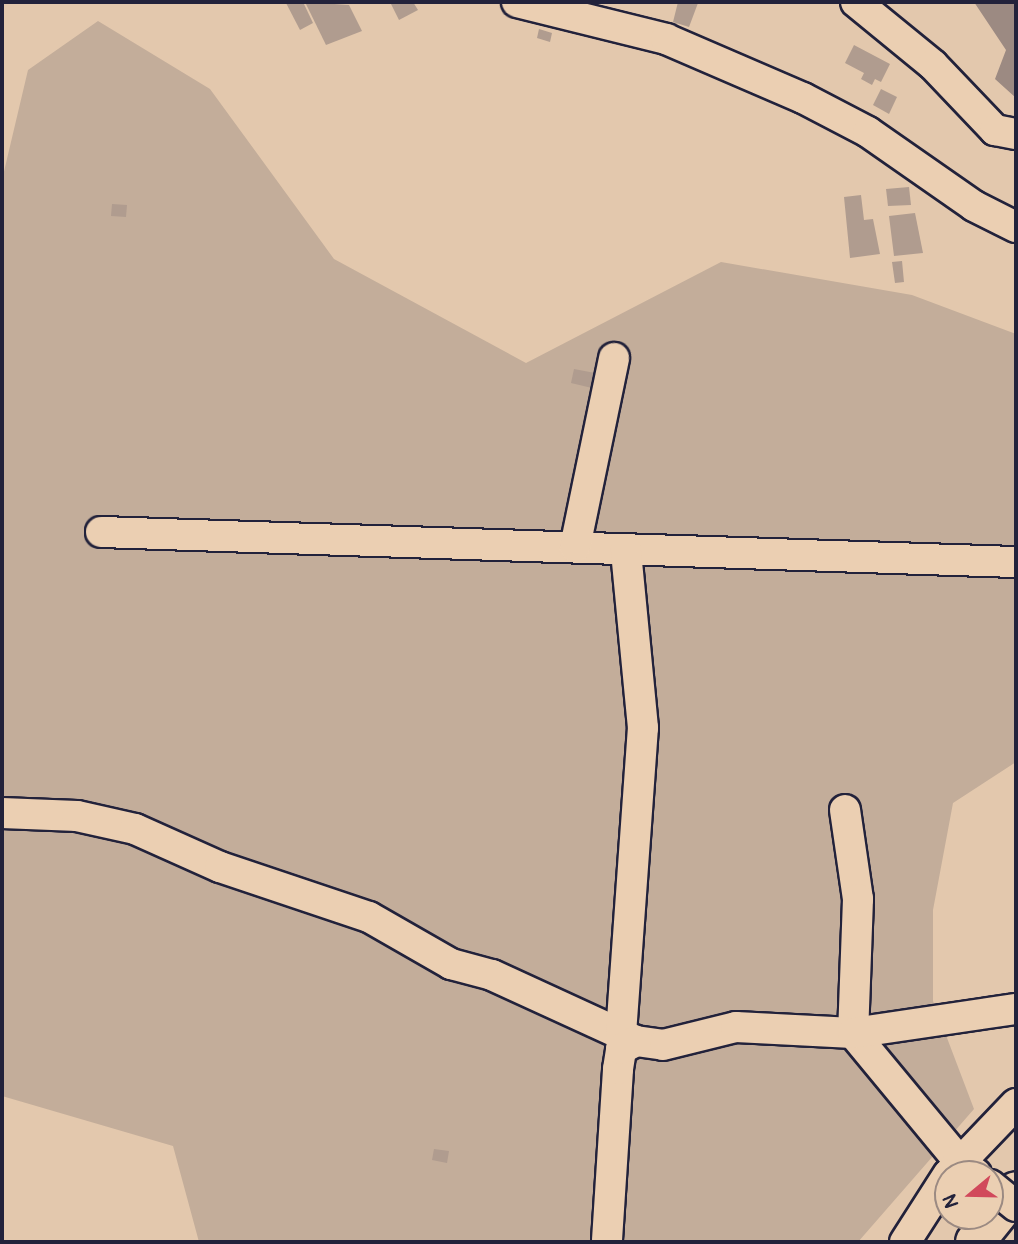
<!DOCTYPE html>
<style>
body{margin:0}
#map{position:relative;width:1018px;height:1244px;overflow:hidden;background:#e3c8ad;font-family:Pangolin,sans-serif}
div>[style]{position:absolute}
.green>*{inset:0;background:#c3ad9a}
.water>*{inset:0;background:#9c8a82}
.building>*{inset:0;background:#b09c8f}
.roads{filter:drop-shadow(2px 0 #22223b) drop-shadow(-2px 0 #22223b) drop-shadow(0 2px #22223b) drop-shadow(0 -2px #22223b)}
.minor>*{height:30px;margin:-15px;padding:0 15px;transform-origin:15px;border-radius:15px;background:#ebcfb2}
.highway>*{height:38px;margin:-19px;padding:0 19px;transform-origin:19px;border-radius:19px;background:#ebcfb2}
.bridges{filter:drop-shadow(2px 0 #22223b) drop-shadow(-2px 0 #22223b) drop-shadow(0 2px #22223b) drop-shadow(0 -2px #22223b)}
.minor-bridge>*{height:30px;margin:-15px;padding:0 15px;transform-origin:15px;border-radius:15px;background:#ebcfb2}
span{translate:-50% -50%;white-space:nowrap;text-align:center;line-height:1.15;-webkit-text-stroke:5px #ebcfb2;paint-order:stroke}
.frame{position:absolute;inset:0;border:4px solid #22223b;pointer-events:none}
.north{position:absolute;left:934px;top:1160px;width:70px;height:70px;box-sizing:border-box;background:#ebcfb2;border:2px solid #9b8a82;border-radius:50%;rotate:251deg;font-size:19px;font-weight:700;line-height:28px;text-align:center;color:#22223b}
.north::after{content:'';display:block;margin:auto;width:24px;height:32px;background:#d1495b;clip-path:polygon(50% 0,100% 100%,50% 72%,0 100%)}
</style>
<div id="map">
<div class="green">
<div style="clip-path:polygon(98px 21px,210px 89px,334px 259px,526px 363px,721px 262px,912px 295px,1016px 334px,1016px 762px,953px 803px,933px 910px,933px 1001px,974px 1109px,858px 1242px,199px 1242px,173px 1146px,2px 1096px,2px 180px,28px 70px)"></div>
</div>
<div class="water">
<div style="clip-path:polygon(974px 2px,1016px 2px,1016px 98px,995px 79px,1006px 50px)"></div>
</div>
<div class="building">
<div style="clip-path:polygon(303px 2px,313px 23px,300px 30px,286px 3px)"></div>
<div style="clip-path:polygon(305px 2px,349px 5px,362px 31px,326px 45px)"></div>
<div style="clip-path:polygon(390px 2px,413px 2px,418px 10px,399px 20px)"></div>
<div style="clip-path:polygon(678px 2px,698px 3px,689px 27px,673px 22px)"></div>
<div style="clip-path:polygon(539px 29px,552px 33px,550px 42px,537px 38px)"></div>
<div style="clip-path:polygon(854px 45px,890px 64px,881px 82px,875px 79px,872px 85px,861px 79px,864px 73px,845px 63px)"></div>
<div style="clip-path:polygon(881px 89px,897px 97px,889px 114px,873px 105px)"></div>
<div style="clip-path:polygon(909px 187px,911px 205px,888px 206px,886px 189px)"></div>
<div style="clip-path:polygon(861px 195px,864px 220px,873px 219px,880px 254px,850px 258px,844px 197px)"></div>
<div style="clip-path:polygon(112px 204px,127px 205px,126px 217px,111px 216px)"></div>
<div style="clip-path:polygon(915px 213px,923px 253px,894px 256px,889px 216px)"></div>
<div style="clip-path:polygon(902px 261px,904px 282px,895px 283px,892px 262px)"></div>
<div style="clip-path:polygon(574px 369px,595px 373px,592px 388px,571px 383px)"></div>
<div style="clip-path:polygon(434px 1149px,449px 1151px,447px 1163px,432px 1160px)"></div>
</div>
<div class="roads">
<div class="minor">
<div style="left:517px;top:2px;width:154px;rotate:13.9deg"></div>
<div style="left:666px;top:39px;width:149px;rotate:23.3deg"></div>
<div style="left:803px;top:98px;width:73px;rotate:27.6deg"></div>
<div style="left:868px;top:132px;width:129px;rotate:34.9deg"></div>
<div style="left:974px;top:206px;width:47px;rotate:26.6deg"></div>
<div style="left:856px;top:2px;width:99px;rotate:39.3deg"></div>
<div style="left:933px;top:65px;width:90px;rotate:46.4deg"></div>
<div style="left:995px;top:130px;width:21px;rotate:11deg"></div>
<div style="left:101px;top:532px;width:915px;rotate:1.88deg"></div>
<div style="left:575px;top:547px;width:193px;rotate:-78.3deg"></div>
<div style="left:845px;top:810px;width:90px;rotate:81.7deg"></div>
<div style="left:858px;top:899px;width:134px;rotate:92.1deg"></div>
<div style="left:853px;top:1033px;width:165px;rotate:50.4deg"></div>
<div style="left:958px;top:1160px;width:23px;rotate:38deg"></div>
<div style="left:2px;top:813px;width:75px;rotate:2.3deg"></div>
<div style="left:77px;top:816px;width:59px;rotate:12.6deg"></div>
<div style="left:135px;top:829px;width:93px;rotate:24.1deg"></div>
<div style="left:220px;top:867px;width:157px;rotate:18.6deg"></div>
<div style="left:369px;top:917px;width:95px;rotate:29.8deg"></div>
<div style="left:451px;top:964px;width:42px;rotate:15deg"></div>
<div style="left:492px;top:975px;width:158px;rotate:24.6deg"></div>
<div style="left:636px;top:1041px;width:27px;rotate:8deg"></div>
<div style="left:663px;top:1045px;width:75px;rotate:-13.9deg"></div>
<div style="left:736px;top:1027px;width:117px;rotate:2.9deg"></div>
<div style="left:853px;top:1033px;width:165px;rotate:-8.4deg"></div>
<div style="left:621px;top:1034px;width:307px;rotate:-85.9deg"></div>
<div style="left:643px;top:728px;width:179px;rotate:-95.5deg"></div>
<div style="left:949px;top:1174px;width:97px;rotate:-46.3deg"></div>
<div style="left:607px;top:1240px;width:171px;rotate:-86.3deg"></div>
<div style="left:618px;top:1069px;width:20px;rotate:-81deg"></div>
<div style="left:621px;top:1049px;width:17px;rotate:-28deg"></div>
<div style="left:905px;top:1242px;width:80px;rotate:-57.3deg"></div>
</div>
<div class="highway">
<div style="left:975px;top:1242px;width:65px;rotate:-51.2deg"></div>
</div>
</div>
<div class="bridges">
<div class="minor-bridge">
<div style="left:990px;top:1185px;width:33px;rotate:39deg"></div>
</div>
</div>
<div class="frame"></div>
<div class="north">N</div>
</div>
